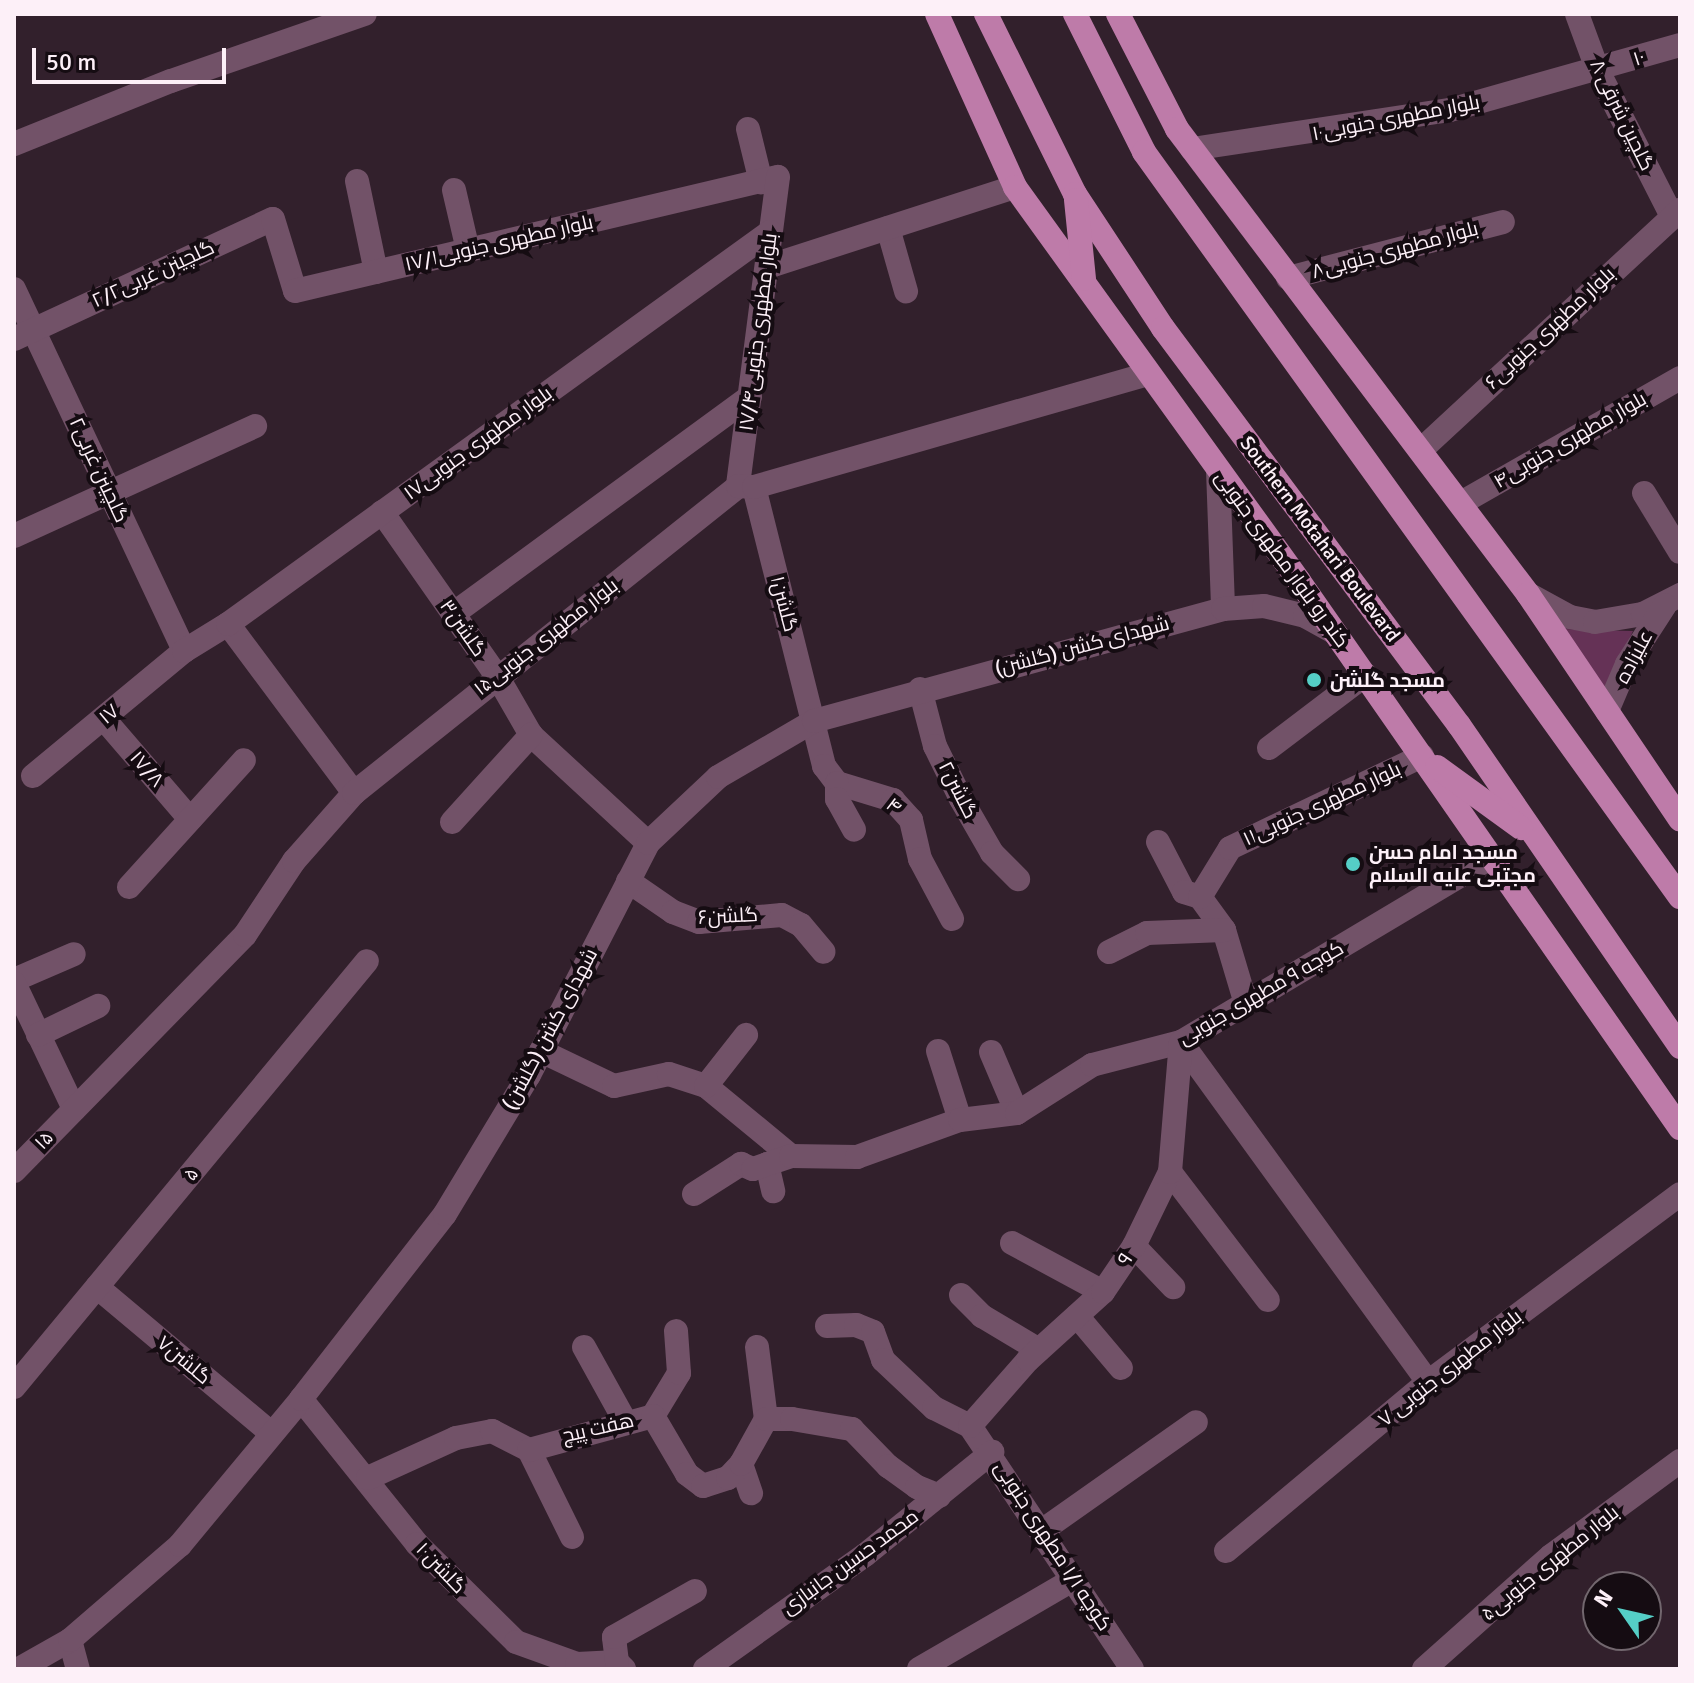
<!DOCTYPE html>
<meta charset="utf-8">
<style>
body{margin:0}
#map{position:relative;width:1694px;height:1683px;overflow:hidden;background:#32202c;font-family:Signika,Cairo,sans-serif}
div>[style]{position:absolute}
.green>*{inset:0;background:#653256}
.minor>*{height:24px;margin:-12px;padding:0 12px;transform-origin:12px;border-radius:12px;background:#725268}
.major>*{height:24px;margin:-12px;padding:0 12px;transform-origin:12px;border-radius:12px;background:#be7ba9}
.dots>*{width:22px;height:22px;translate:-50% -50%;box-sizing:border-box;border:4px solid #150c12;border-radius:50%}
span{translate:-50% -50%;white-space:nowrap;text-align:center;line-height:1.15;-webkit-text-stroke:8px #150c12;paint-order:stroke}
.street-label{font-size:20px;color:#fdf0f8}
.poi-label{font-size:20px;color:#fdf0f8;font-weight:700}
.left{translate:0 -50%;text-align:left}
.frame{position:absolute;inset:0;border:16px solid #fdf0f8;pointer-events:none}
.north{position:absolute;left:1582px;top:1571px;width:80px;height:80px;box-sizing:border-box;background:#150c12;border:2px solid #72676e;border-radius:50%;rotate:304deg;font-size:22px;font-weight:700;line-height:32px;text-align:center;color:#fdf0f8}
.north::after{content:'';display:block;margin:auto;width:28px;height:36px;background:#55cec6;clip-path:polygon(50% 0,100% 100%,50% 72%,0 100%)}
.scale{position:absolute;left:32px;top:48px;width:194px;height:36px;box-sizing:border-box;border:4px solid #fdf0f8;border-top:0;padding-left:10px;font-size:24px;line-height:28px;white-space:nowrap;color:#fdf0f8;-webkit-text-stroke:6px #150c12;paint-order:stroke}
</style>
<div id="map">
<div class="green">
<div style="clip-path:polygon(1563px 629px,1633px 631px,1604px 693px)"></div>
</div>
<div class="minor">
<div style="left:1577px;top:14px;width:61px;rotate:69.8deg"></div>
<div style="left:1598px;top:71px;width:161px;rotate:63deg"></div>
<div style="left:748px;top:129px;width:55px;rotate:76.2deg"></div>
<div style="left:14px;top:144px;width:169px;rotate:-21.9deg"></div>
<div style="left:171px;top:81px;width:205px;rotate:-19.1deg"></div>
<div style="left:1192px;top:149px;width:261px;rotate:-8.6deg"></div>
<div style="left:1450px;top:110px;width:239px;rotate:-15.8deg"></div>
<div style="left:357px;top:181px;width:93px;rotate:78.2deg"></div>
<div style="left:454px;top:190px;width:62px;rotate:76.9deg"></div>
<div style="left:888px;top:228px;width:66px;rotate:74.1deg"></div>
<div style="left:770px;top:266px;width:257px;rotate:-17.9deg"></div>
<div style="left:1288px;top:278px;width:222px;rotate:-14.6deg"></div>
<div style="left:14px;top:289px;width:400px;rotate:64.8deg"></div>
<div style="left:14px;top:339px;width:285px;rotate:-24.9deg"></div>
<div style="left:273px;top:219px;width:75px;rotate:73deg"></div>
<div style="left:295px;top:291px;width:496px;rotate:-13.3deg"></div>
<div style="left:778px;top:177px;width:312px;rotate:97.4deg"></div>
<div style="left:1422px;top:449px;width:352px;rotate:-42.8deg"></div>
<div style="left:1218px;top:470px;width:139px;rotate:87.9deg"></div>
<div style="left:754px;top:487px;width:288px;rotate:75.9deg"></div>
<div style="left:824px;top:766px;width:21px;rotate:53deg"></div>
<div style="left:837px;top:783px;width:59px;rotate:16.9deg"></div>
<div style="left:893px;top:800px;width:27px;rotate:48deg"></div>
<div style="left:911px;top:820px;width:40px;rotate:77deg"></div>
<div style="left:920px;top:859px;width:68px;rotate:61.9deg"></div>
<div style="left:1644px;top:493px;width:69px;rotate:58.6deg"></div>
<div style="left:1461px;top:503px;width:252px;rotate:-29.7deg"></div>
<div style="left:382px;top:512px;width:200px;rotate:55deg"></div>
<div style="left:497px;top:676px;width:68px;rotate:60deg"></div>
<div style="left:531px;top:735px;width:159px;rotate:42.7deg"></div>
<div style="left:14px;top:536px;width:265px;rotate:-24.5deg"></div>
<div style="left:1528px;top:594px;width:48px;rotate:28.7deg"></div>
<div style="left:1570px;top:617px;width:25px;rotate:11deg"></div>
<div style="left:1595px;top:622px;width:49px;rotate:-9.5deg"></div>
<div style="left:1643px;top:614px;width:42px;rotate:-27.2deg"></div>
<div style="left:453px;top:614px;width:368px;rotate:-36.2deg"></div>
<div style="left:228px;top:624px;width:211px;rotate:53.3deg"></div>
<div style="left:920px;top:689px;width:59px;rotate:75.3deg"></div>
<div style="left:935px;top:746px;width:59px;rotate:63.9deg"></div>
<div style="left:961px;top:799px;width:62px;rotate:60.1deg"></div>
<div style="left:992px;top:853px;width:37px;rotate:45deg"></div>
<div style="left:1607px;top:711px;width:51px;rotate:-66.9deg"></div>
<div style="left:1627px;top:664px;width:70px;rotate:-57.2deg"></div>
<div style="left:104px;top:719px;width:132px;rotate:49.3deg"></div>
<div style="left:1269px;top:748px;width:121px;rotate:-37.2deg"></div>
<div style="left:33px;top:776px;width:196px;rotate:-39.6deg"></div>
<div style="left:184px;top:651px;width:52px;rotate:-31.5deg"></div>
<div style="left:228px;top:624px;width:669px;rotate:-35.88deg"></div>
<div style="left:837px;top:783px;width:16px;rotate:90deg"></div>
<div style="left:837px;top:799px;width:35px;rotate:61deg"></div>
<div style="left:452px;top:822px;width:118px;rotate:-47.8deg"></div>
<div style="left:1158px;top:842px;width:56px;rotate:62.5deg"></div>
<div style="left:1184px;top:892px;width:17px;rotate:17deg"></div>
<div style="left:1200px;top:897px;width:41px;rotate:54deg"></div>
<div style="left:1224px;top:930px;width:77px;rotate:73.4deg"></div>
<div style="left:628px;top:881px;width:55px;rotate:34.6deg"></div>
<div style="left:673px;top:912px;width:28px;rotate:21deg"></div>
<div style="left:699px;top:922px;width:83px;rotate:-4.8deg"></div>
<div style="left:782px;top:915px;width:21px;rotate:28deg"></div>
<div style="left:801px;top:925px;width:35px;rotate:50deg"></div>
<div style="left:129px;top:887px;width:171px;rotate:-47.8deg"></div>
<div style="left:1200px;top:897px;width:57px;rotate:-58.5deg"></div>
<div style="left:1230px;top:848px;width:213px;rotate:-25.6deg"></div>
<div style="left:1109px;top:952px;width:42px;rotate:-26.6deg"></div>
<div style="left:1147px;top:933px;width:77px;rotate:-2.2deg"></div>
<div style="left:14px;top:980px;width:65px;rotate:-23.4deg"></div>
<div style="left:14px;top:983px;width:140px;rotate:64.5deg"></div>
<div style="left:38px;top:1035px;width:67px;rotate:-25.8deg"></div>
<div style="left:1181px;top:1042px;width:420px;rotate:54deg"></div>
<div style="left:541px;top:1051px;width:81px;rotate:25.6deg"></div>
<div style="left:614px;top:1086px;width:56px;rotate:-12.3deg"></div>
<div style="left:669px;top:1074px;width:39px;rotate:18deg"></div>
<div style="left:706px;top:1086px;width:110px;rotate:39.5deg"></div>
<div style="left:938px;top:1051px;width:72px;rotate:72.3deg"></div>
<div style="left:991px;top:1052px;width:66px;rotate:66.9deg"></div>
<div style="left:706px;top:1086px;width:65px;rotate:-51.9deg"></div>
<div style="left:767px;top:1164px;width:28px;rotate:77deg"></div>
<div style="left:14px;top:1171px;width:330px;rotate:-45.6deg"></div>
<div style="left:245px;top:935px;width:89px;rotate:-56.5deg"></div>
<div style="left:294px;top:861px;width:91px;rotate:-48.6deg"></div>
<div style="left:354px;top:793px;width:492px;rotate:-38.6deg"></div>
<div style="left:738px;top:486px;width:16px;rotate:4deg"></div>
<div style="left:754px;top:487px;width:410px;rotate:-16deg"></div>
<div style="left:1170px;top:1172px;width:161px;rotate:52.6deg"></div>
<div style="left:694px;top:1194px;width:56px;rotate:-32.6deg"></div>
<div style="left:741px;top:1164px;width:13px;rotate:23deg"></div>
<div style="left:753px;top:1169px;width:40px;rotate:-18.9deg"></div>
<div style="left:791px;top:1156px;width:66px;rotate:0.9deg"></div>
<div style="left:857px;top:1157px;width:109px;rotate:-19.8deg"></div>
<div style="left:960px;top:1120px;width:57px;rotate:-7deg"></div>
<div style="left:1017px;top:1113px;width:89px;rotate:-32.6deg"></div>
<div style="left:1092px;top:1065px;width:92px;rotate:-14.5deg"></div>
<div style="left:1181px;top:1042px;width:361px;rotate:-30.8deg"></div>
<div style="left:1012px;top:1243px;width:103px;rotate:28.3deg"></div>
<div style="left:1134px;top:1246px;width:57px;rotate:46.4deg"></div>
<div style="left:97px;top:1287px;width:227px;rotate:40deg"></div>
<div style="left:961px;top:1295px;width:30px;rotate:45deg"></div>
<div style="left:982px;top:1316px;width:66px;rotate:30.8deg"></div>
<div style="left:1077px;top:1316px;width:68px;rotate:49.8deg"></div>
<div style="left:827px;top:1326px;width:29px;rotate:-2deg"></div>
<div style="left:856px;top:1325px;width:18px;rotate:22deg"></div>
<div style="left:873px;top:1332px;width:30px;rotate:70deg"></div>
<div style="left:883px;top:1360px;width:70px;rotate:43.3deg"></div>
<div style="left:934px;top:1408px;width:40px;rotate:26.6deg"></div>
<div style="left:970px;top:1426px;width:292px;rotate:56.3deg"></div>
<div style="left:584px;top:1347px;width:85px;rotate:61deg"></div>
<div style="left:757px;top:1347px;width:73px;rotate:82.9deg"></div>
<div style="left:14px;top:1387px;width:553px;rotate:-50.35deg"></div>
<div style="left:301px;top:1399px;width:186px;rotate:51.3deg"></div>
<div style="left:417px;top:1544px;width:139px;rotate:44.7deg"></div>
<div style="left:516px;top:1642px;width:65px;rotate:19.8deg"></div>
<div style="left:577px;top:1664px;width:40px;rotate:-2.9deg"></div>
<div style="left:617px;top:1662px;width:10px;rotate:45deg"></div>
<div style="left:653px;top:1416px;width:50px;rotate:-58.8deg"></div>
<div style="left:679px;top:1373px;width:42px;rotate:-94.1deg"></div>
<div style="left:970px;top:1426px;width:88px;rotate:-48.7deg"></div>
<div style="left:1028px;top:1360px;width:101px;rotate:-42.2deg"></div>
<div style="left:1103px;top:1292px;width:55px;rotate:-56deg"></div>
<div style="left:1134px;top:1246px;width:82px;rotate:-64.1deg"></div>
<div style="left:1170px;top:1172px;width:130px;rotate:-85.2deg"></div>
<div style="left:529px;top:1450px;width:97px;rotate:63.7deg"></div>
<div style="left:741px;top:1464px;width:31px;rotate:71deg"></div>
<div style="left:368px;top:1478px;width:97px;rotate:-24.4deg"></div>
<div style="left:456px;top:1438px;width:37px;rotate:-11deg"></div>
<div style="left:492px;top:1431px;width:42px;rotate:27.2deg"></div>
<div style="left:529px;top:1450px;width:129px;rotate:-15.3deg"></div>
<div style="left:653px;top:1416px;width:67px;rotate:59.6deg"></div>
<div style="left:687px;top:1474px;width:20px;rotate:37deg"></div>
<div style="left:703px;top:1486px;width:26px;rotate:-18deg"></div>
<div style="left:728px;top:1478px;width:19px;rotate:-47deg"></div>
<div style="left:741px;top:1464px;width:51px;rotate:-60.9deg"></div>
<div style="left:766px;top:1419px;width:26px"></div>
<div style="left:792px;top:1419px;width:61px;rotate:9.5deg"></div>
<div style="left:852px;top:1429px;width:52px;rotate:45.8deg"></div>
<div style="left:888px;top:1466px;width:36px;rotate:36deg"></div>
<div style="left:917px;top:1487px;width:24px;rotate:22deg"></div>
<div style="left:1043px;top:1530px;width:187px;rotate:-35.2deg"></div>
<div style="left:1226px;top:1551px;width:263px;rotate:-39.9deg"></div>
<div style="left:1428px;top:1382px;width:314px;rotate:-36.7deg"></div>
<div style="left:70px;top:1640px;width:30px;rotate:75deg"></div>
<div style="left:617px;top:1662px;width:25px;rotate:-97deg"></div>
<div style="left:614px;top:1637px;width:93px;rotate:-29.6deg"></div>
<div style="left:19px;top:1669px;width:59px;rotate:-29.6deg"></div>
<div style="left:70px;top:1640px;width:145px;rotate:-40.8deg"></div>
<div style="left:180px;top:1545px;width:190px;rotate:-50.3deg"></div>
<div style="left:301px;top:1399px;width:234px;rotate:-52.1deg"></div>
<div style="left:445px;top:1214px;width:162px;rotate:-58.9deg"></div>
<div style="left:529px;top:1075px;width:261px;rotate:-62.8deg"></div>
<div style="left:648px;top:843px;width:96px;rotate:-43.3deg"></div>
<div style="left:718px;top:777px;width:111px;rotate:-30.3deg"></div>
<div style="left:814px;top:721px;width:424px;rotate:-15.3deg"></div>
<div style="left:1223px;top:609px;width:41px;rotate:-4.2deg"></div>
<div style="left:1264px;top:606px;width:42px;rotate:13.7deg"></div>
<div style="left:1305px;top:616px;width:33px;rotate:29deg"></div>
<div style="left:705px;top:1669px;width:196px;rotate:-35.5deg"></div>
<div style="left:865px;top:1555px;width:164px;rotate:-39deg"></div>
<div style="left:919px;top:1669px;width:179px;rotate:-30.1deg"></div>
<div style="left:1424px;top:1669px;width:170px;rotate:-41.7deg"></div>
<div style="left:1551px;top:1556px;width:160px;rotate:-36.4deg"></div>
</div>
<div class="major">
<div style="left:937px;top:14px;width:190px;rotate:65.7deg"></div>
<div style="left:1015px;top:187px;width:486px;rotate:54.2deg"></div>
<div style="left:1299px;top:581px;width:667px;rotate:55.14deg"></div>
<div style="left:986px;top:14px;width:201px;rotate:63.7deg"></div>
<div style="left:1075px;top:194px;width:160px;rotate:56.7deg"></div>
<div style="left:1163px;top:328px;width:495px;rotate:53.3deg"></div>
<div style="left:1459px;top:725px;width:391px;rotate:55.5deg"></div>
<div style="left:1075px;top:14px;width:154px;rotate:63.4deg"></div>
<div style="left:1144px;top:152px;width:918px;rotate:54.27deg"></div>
<div style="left:1118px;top:14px;width:129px;rotate:62.8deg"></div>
<div style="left:1177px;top:129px;width:583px;rotate:52.95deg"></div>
<div style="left:1528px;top:594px;width:272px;rotate:56deg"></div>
<div style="left:1076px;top:200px;width:79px;rotate:84.2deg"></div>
<div style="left:1437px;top:767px;width:104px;rotate:36deg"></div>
</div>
<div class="dots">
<div style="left:1314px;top:680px;background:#55cec6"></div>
<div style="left:1353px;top:864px;background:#55cec6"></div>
</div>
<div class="street-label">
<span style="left:1639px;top:58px;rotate:-18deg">۱۰</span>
<span style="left:1622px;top:115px;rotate:64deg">۸ گلچین شرقی</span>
<span style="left:1396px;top:118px;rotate:-11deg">بلوار مطهری جنوبی۱۰</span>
<span style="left:499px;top:243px;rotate:-13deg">بلوار مطهری جنوبی۱۷/۱</span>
<span style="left:1395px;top:250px;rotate:-15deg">۸بلوار مطهری جنوبی</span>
<span style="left:153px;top:274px;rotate:-25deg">گلچینن غربی۲/۲</span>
<span style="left:1550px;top:328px;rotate:-43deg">بلوار مطهری جنوبی۶</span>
<span style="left:758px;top:332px;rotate:-83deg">بلوار مطهری جنوبی۱۷/۴</span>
<span style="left:1570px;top:440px;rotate:-30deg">بلوار مطهری جنوبی۴</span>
<span style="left:478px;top:443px;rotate:-36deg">بلوار مطهری جنوبی۱۷</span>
<span style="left:99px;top:470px;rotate:65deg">گلچینن غربی۲</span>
<span style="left:1320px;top:539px;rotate:53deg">ُSouthern Motahari Boulevard</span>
<span style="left:1282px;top:559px;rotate:54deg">کند رو بلوار مطهری جنوبی</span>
<span style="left:784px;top:604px;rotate:75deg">گلشن۱</span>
<span style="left:463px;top:628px;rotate:55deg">گلشن۳</span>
<span style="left:546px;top:637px;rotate:-38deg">بلوار مطهری جنوبی۱۵</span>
<span style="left:1082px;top:646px;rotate:-15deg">شهدای کشن (گلشن)</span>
<span style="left:1634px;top:657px;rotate:-62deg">علیزاده</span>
<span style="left:109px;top:714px;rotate:-40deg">۱۷</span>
<span style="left:147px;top:769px;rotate:49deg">۱۷/۸</span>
<span style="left:958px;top:790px;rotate:63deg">گلشن۲</span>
<span style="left:1322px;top:804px;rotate:-25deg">بلوار مطهری جنوبی۱۱</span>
<span style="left:894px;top:806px;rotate:38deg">۴</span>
<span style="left:728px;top:916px;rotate:-3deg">گلشن۶</span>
<span style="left:1261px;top:993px;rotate:-30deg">کوچه ۹ مطهری جنوبی</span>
<span style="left:550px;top:1029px;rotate:-62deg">شهدای کشن (گلشن)</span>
<span style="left:44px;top:1140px;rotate:-46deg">۱۵</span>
<span style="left:191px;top:1174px;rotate:-50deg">۵</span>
<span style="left:1125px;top:1259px;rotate:-56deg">۹</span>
<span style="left:184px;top:1360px;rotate:40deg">گلشن۷</span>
<span style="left:1450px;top:1368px;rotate:-38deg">۷ بلوار مطهری جنوبی</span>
<span style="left:598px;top:1428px;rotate:-13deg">هفت پیچ</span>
<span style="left:1053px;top:1546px;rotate:57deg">کوچه ۱/۱ مطهری جنوبی</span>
<span style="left:850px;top:1562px;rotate:-36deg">محمد حسین جانبازی</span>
<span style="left:1550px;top:1563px;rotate:-39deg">۵بلوار مطهری جنوبی</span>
<span style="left:441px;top:1568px;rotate:46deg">گلشن۱۰</span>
</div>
<div class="poi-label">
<span class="left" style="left:1330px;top:680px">مسجد گلشن</span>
<span class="left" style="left:1369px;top:864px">مسجد امام حسن<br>مجتبی علیه السلام</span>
</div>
<div class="frame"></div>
<div class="north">N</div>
<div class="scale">50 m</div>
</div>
